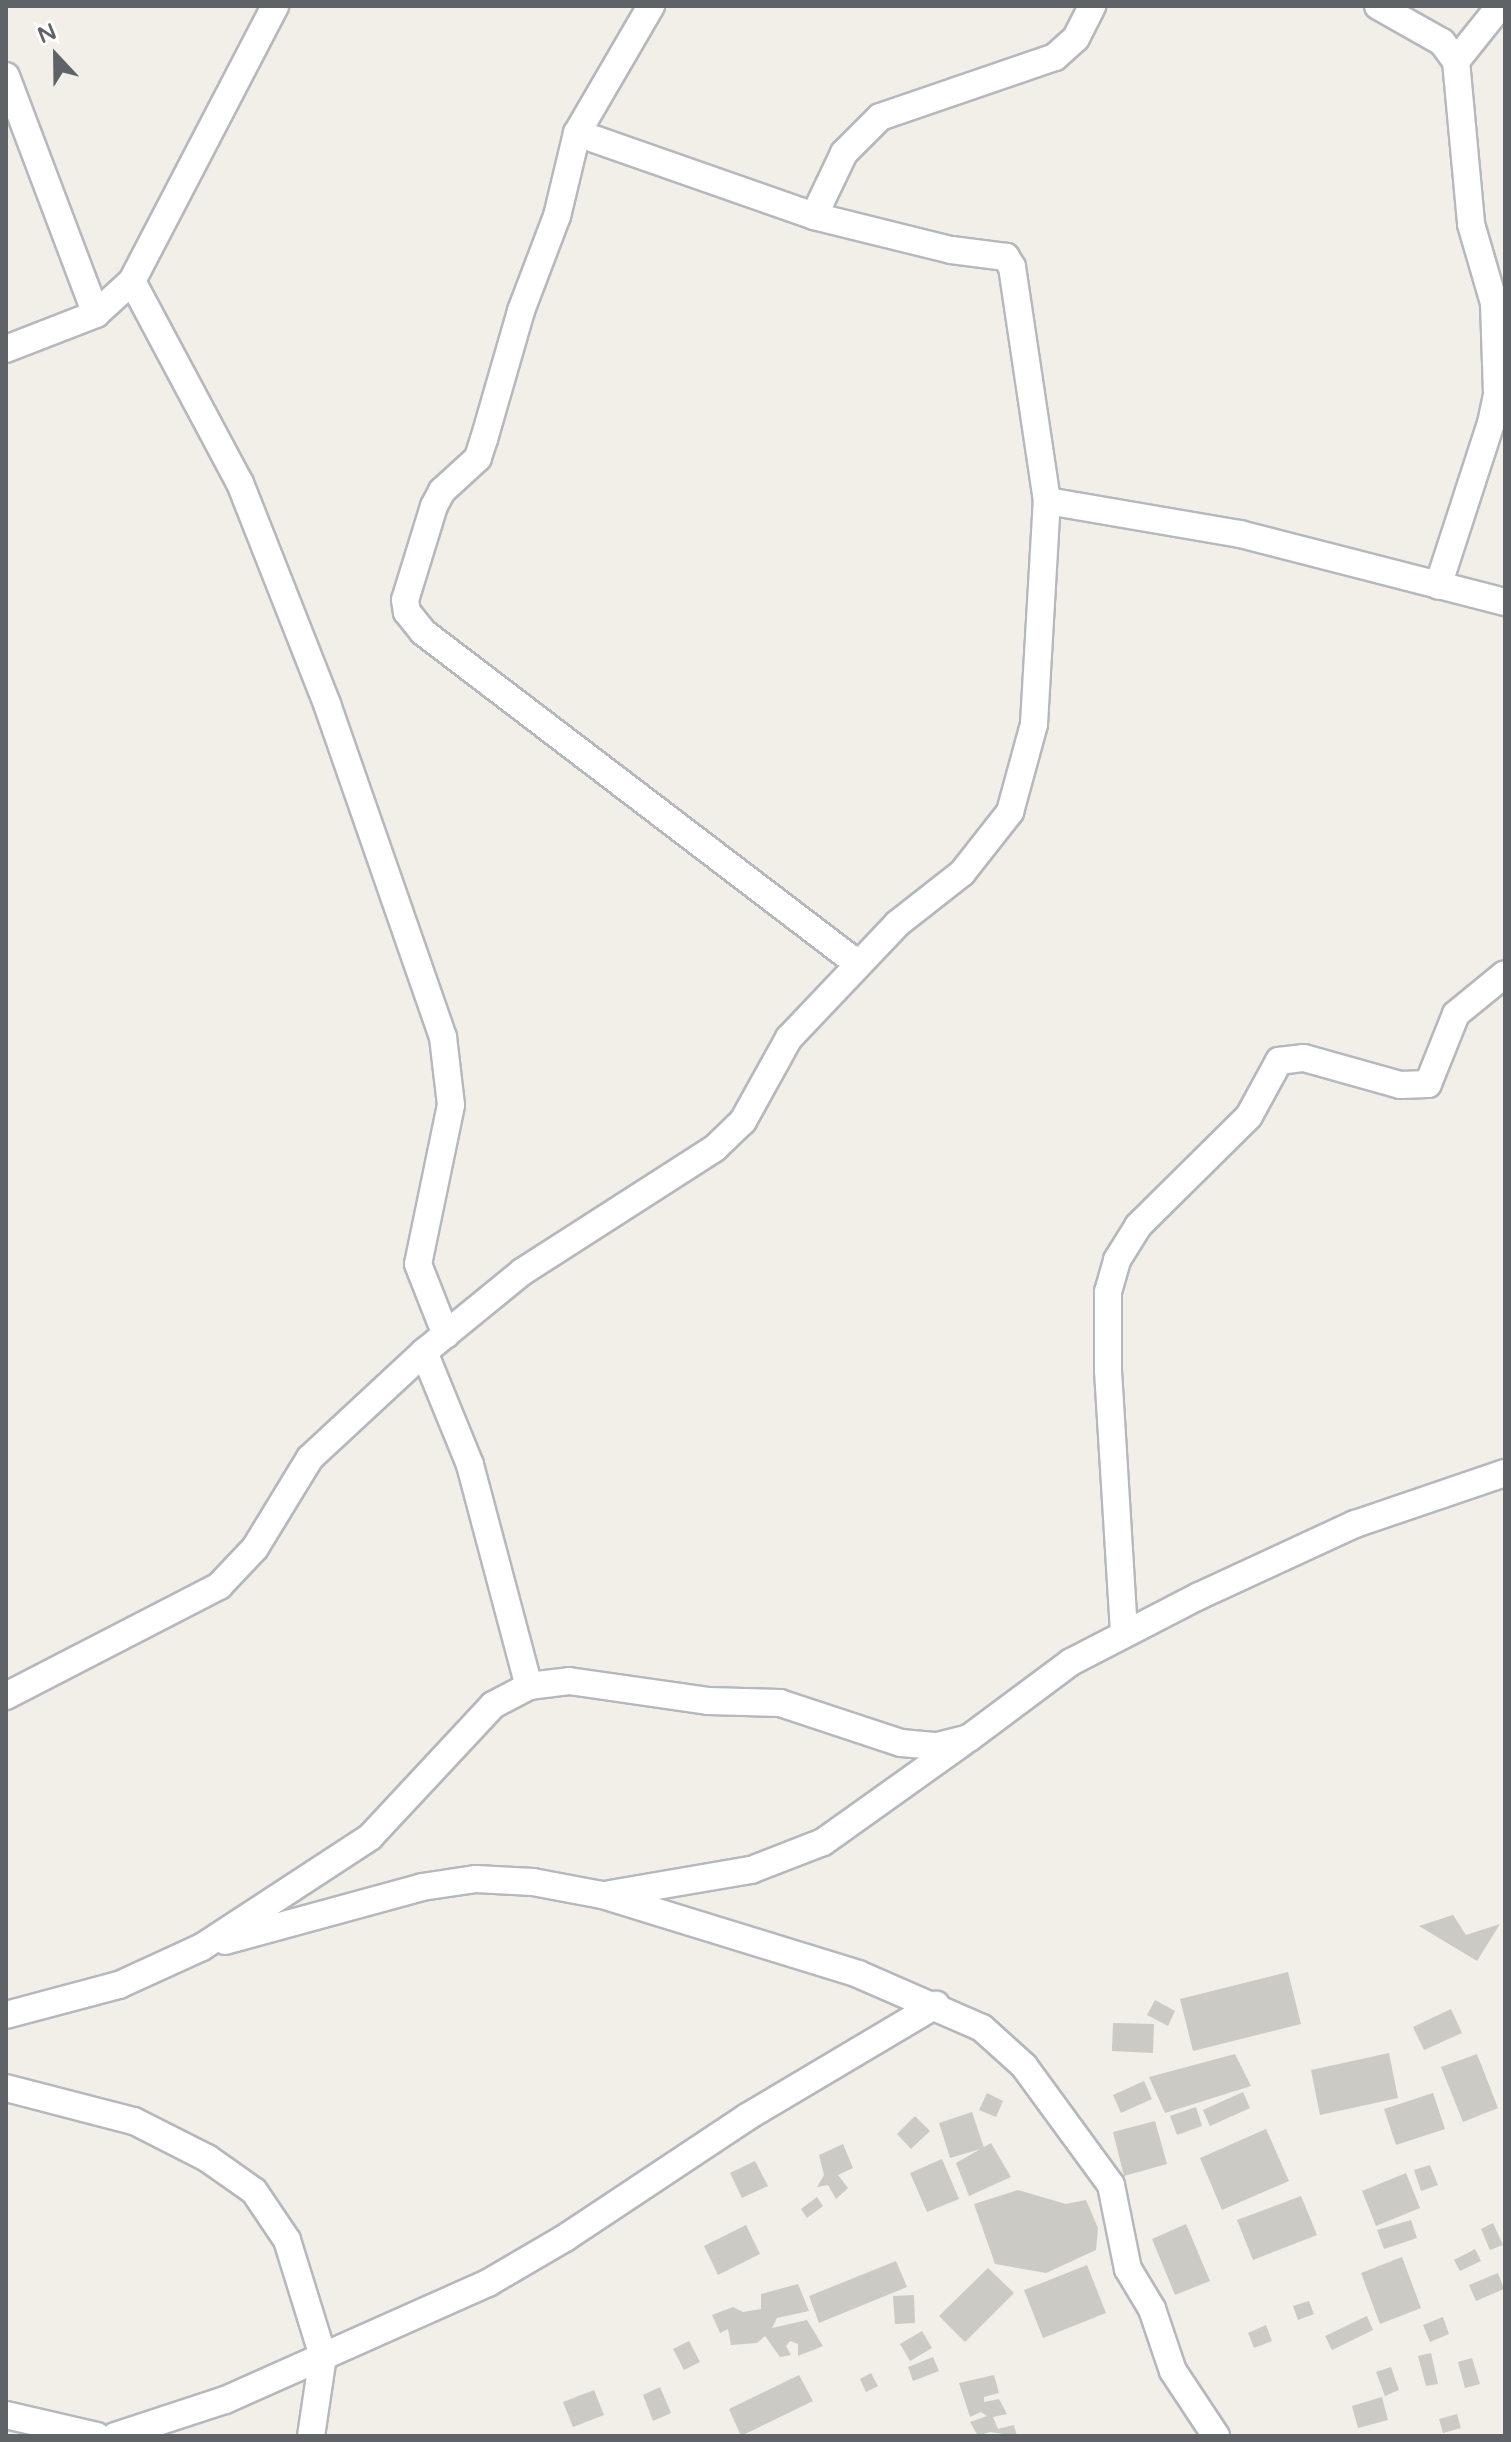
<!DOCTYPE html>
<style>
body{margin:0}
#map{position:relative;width:1511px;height:2442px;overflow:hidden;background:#f1efe8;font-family:"Varela Round",sans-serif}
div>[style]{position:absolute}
.building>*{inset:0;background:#cccac5}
.roads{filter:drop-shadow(2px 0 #b5b8bc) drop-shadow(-2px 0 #b5b8bc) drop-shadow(0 2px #b5b8bc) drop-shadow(0 -2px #b5b8bc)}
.minor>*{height:26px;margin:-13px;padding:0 13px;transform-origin:13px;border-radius:13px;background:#fff}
span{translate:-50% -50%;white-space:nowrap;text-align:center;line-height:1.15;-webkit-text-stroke:6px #fff;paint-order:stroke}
.frame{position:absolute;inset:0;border:8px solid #5f6368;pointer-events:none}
.north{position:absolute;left:16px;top:16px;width:80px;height:80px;-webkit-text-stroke:6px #fff;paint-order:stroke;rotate:338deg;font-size:22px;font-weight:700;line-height:32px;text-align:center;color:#5f6368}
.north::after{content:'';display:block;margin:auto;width:28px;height:36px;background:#5f6368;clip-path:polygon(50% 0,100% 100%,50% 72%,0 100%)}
</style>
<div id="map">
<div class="building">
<div style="clip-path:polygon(1453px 1915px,1466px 1935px,1500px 1924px,1477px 1961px,1419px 1926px)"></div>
<div style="clip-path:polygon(1288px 1972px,1301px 2024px,1193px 2051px,1180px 1999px)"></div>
<div style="clip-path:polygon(1155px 2000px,1175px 2011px,1168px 2026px,1147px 2015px)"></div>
<div style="clip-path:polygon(1451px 2009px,1462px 2033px,1424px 2050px,1413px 2027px)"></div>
<div style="clip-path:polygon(1113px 2023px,1154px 2024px,1153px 2053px,1112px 2051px)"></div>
<div style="clip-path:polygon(1389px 2053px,1398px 2098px,1320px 2115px,1311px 2070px)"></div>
<div style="clip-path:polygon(1235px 2054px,1251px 2086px,1165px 2113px,1149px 2077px)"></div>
<div style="clip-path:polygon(1477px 2054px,1498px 2108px,1463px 2122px,1441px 2067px)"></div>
<div style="clip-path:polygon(1144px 2081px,1152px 2099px,1121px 2113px,1113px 2095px)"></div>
<div style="clip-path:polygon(1243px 2092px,1250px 2108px,1210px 2126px,1203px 2110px)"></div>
<div style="clip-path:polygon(987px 2093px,1003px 2101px,996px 2117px,979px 2110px)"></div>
<div style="clip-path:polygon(1433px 2093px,1445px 2129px,1396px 2145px,1384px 2109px)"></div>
<div style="clip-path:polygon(1196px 2107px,1202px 2126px,1177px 2135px,1170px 2116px)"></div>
<div style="clip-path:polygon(972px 2112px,984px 2148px,950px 2158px,939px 2123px)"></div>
<div style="clip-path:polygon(915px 2116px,930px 2131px,911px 2149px,897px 2134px)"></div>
<div style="clip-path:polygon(1155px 2121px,1167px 2164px,1124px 2176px,1113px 2132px)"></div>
<div style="clip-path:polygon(1266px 2129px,1289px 2181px,1222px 2210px,1200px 2158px)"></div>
<div style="clip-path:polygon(991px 2143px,1011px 2177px,969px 2196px,956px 2163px)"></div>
<div style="clip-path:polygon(843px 2144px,853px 2168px,838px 2175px,848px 2188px,836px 2199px,828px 2185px,817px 2187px,824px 2175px,819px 2155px)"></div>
<div style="clip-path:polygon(942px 2159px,959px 2199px,927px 2212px,910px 2173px)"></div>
<div style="clip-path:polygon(755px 2161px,768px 2186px,742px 2198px,730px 2173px)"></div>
<div style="clip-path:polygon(1430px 2165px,1438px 2185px,1421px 2191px,1414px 2170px)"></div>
<div style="clip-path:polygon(1406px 2173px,1420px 2208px,1376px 2226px,1362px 2191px)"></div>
<div style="clip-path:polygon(1018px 2190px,1066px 2204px,1086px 2200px,1098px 2228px,1096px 2250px,1046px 2273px,995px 2264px,974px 2204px)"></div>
<div style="clip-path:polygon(1301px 2196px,1317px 2235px,1253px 2260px,1237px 2220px)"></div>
<div style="clip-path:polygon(817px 2197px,823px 2206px,807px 2218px,801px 2209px)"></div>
<div style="clip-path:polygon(1411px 2220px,1417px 2238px,1384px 2249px,1377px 2230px)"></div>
<div style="clip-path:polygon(1493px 2223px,1503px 2245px,1490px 2250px,1481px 2229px)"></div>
<div style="clip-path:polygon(1186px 2224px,1210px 2281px,1175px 2295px,1152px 2239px)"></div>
<div style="clip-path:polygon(746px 2225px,760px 2254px,718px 2275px,704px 2246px)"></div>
<div style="clip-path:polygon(1475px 2249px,1481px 2261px,1460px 2271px,1454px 2260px)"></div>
<div style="clip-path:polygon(1402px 2257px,1421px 2308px,1380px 2324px,1361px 2273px)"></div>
<div style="clip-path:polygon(896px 2261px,907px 2287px,819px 2323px,809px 2296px)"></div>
<div style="clip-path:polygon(1087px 2265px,1106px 2313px,1043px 2338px,1024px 2290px)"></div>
<div style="clip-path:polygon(988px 2268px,1014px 2293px,965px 2342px,939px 2316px)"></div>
<div style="clip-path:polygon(1498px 2273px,1504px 2289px,1476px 2301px,1469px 2285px)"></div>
<div style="clip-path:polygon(798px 2284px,809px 2311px,777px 2318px,772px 2328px,807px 2320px,823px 2346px,798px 2356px,798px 2344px,790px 2341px,786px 2346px,791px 2355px,780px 2357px,765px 2336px,757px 2343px,731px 2345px,728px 2329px,720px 2333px,712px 2315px,733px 2307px,743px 2312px,761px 2309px,761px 2294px)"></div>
<div style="clip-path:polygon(914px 2295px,915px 2323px,895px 2324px,893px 2296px)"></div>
<div style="clip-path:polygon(1309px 2301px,1314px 2314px,1298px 2320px,1293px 2306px)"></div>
<div style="clip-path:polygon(1367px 2316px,1373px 2330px,1332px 2350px,1325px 2336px)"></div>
<div style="clip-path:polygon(1443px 2317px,1449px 2334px,1430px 2342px,1423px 2325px)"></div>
<div style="clip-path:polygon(1266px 2325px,1272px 2341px,1254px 2348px,1248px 2333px)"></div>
<div style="clip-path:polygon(922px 2331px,932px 2348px,910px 2361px,900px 2344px)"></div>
<div style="clip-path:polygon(689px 2341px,700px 2362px,684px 2370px,673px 2349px)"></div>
<div style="clip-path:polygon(1431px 2353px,1438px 2384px,1426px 2386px,1418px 2356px)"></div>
<div style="clip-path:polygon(933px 2357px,939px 2371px,913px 2381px,908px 2367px)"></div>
<div style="clip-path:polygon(1472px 2358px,1480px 2384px,1465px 2388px,1458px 2362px)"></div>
<div style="clip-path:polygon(1391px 2367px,1399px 2390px,1385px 2396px,1376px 2372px)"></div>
<div style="clip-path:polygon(871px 2373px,878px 2386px,866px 2392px,860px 2379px)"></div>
<div style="clip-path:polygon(799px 2375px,813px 2401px,741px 2436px,729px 2409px)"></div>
<div style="clip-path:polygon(994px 2375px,999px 2393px,984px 2397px,984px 2402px,999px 2399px,1007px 2414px,993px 2417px,998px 2429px,1014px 2425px,1017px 2436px,990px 2432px,978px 2436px,970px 2422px,987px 2416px,981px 2412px,970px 2417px,959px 2383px)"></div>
<div style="clip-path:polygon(660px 2387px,671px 2413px,653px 2421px,643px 2395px)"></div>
<div style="clip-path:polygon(594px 2390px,604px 2415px,573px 2427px,563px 2402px)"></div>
<div style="clip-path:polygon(1382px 2397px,1388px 2420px,1358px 2428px,1352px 2406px)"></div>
<div style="clip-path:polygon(1457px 2414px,1461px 2428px,1443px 2433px,1439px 2419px)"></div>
</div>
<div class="roads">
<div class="minor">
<div style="left:651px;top:6px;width:147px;rotate:120.2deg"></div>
<div style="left:577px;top:133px;width:85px;rotate:103.5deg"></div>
<div style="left:557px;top:216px;width:102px;rotate:110.8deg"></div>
<div style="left:521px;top:311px;width:133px;rotate:106.1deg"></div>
<div style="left:484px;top:439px;width:20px;rotate:108deg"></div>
<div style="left:478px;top:458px;width:49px;rotate:137.5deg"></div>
<div style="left:442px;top:491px;width:17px;rotate:118deg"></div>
<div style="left:434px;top:506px;width:98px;rotate:107.1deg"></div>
<div style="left:405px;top:600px;width:12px;rotate:81deg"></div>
<div style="left:407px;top:612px;width:26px;rotate:51deg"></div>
<div style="left:423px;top:632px;width:547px;rotate:37.35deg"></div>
<div style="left:1378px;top:6px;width:73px;rotate:29.4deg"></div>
<div style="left:1442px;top:42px;width:24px;rotate:54deg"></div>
<div style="left:1456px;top:61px;width:164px;rotate:84.7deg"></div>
<div style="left:1471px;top:224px;width:82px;rotate:73.8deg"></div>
<div style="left:1494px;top:303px;width:92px;rotate:88.1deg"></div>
<div style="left:1497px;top:395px;width:29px;rotate:102deg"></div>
<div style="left:1491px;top:423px;width:171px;rotate:108deg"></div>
<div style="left:1456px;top:61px;width:70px;rotate:-51.3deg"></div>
<div style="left:6px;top:76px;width:254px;rotate:69.3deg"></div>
<div style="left:814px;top:216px;width:70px;rotate:-64.5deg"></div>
<div style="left:844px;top:153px;width:51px;rotate:-45deg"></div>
<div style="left:880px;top:117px;width:185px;rotate:-18.9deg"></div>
<div style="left:1055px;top:57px;width:28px;rotate:-42deg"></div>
<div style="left:1076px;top:38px;width:36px;rotate:-63deg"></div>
<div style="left:132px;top:281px;width:229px;rotate:61.9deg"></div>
<div style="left:240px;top:483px;width:238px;rotate:68.5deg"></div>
<div style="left:327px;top:704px;width:353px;rotate:70.8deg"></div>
<div style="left:443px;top:1037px;width:68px;rotate:83.3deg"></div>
<div style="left:451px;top:1105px;width:162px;rotate:101.7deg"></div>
<div style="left:418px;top:1264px;width:76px;rotate:68.5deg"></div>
<div style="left:6px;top:349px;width:97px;rotate:-21.3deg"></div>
<div style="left:96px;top:314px;width:49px;rotate:-42.5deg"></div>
<div style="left:132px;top:281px;width:310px;rotate:-62.5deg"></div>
<div style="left:1047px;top:501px;width:196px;rotate:9.7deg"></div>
<div style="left:1240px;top:534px;width:274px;rotate:14.4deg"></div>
<div style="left:424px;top:1352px;width:122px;rotate:67.8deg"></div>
<div style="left:470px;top:1465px;width:229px;rotate:75.1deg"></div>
<div style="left:1124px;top:1632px;width:262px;rotate:-93.5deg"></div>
<div style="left:1108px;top:1370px;width:78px;rotate:-90deg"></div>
<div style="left:1108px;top:1292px;width:33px;rotate:-74deg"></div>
<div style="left:1117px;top:1260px;width:40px;rotate:-58deg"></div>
<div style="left:1138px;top:1226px;width:156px;rotate:-44.7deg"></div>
<div style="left:1249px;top:1116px;width:63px;rotate:-61.4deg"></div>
<div style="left:1279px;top:1061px;width:25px;rotate:-7deg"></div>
<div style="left:1304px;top:1058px;width:100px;rotate:15.7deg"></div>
<div style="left:1400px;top:1085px;width:28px;rotate:-2deg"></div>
<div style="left:1428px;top:1084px;width:75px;rotate:-68.2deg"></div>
<div style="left:1456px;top:1014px;width:63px;rotate:-39.2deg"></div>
<div style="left:6px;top:1696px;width:240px;rotate:-27.3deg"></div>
<div style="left:219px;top:1586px;width:52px;rotate:-46.5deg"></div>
<div style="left:255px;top:1548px;width:105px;rotate:-58.6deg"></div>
<div style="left:310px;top:1458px;width:156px;rotate:-42.9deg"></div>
<div style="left:424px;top:1352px;width:127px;rotate:-39.2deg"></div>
<div style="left:522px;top:1272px;width:229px;rotate:-32.7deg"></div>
<div style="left:715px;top:1148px;width:39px;rotate:-44deg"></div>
<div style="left:743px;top:1121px;width:95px;rotate:-61deg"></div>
<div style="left:789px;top:1038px;width:157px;rotate:-46.5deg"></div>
<div style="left:897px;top:924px;width:83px;rotate:-38.1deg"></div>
<div style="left:962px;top:873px;width:78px;rotate:-51.8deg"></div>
<div style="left:1010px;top:812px;width:91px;rotate:-74.7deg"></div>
<div style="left:1034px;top:724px;width:223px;rotate:-86.7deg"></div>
<div style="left:1047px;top:501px;width:237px;rotate:-98.5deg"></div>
<div style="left:1012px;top:267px;width:12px;rotate:-121deg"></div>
<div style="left:1006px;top:257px;width:55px;rotate:-172.7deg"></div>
<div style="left:951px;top:250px;width:141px;rotate:-166.1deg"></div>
<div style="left:814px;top:216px;width:251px;rotate:-160.7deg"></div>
<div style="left:610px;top:1894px;width:143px;rotate:-9.7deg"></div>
<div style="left:751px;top:1870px;width:77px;rotate:-21.3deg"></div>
<div style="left:823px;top:1842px;width:172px;rotate:-35.5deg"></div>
<div style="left:225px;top:1941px;width:204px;rotate:-15.3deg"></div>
<div style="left:422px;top:1887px;width:55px;rotate:-8.4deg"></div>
<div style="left:476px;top:1879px;width:57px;rotate:3deg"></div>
<div style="left:533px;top:1882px;width:70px;rotate:10.7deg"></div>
<div style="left:602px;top:1895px;width:268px;rotate:17.1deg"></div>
<div style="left:858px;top:1974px;width:135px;rotate:23.5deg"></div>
<div style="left:982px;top:2028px;width:57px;rotate:42.1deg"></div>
<div style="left:1024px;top:2066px;width:147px;rotate:53.8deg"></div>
<div style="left:1111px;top:2185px;width:86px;rotate:78.6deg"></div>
<div style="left:1128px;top:2269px;width:47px;rotate:59deg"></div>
<div style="left:1152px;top:2309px;width:65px;rotate:71.3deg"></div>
<div style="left:1173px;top:2371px;width:78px;rotate:56.5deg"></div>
<div style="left:6px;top:2015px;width:117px;rotate:-14.9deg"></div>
<div style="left:119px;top:1985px;width:91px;rotate:-24.6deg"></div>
<div style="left:202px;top:1947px;width:201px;rotate:-33.2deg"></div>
<div style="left:370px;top:1837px;width:180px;rotate:-47deg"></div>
<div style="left:493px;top:1705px;width:41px;rotate:-27.8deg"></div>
<div style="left:529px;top:1686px;width:40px;rotate:-7.1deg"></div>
<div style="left:569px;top:1681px;width:140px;rotate:8.2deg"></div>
<div style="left:708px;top:1701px;width:72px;rotate:1.6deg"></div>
<div style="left:780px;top:1703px;width:127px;rotate:18.3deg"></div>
<div style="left:901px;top:1743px;width:36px;rotate:5deg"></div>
<div style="left:937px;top:1746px;width:33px;rotate:-14deg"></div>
<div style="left:969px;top:1738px;width:127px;rotate:-36.7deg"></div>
<div style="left:1071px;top:1662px;width:144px;rotate:-27.3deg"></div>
<div style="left:1199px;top:1596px;width:172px;rotate:-24.8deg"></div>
<div style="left:1355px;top:1524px;width:158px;rotate:-18.8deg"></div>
<div style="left:6px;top:2088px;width:132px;rotate:14.5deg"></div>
<div style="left:134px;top:2121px;width:82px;rotate:26.9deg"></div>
<div style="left:207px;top:2158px;width:57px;rotate:35.1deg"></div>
<div style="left:254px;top:2191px;width:59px;rotate:56deg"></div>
<div style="left:287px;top:2240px;width:121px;rotate:72.8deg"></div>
<div style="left:323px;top:2356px;width:81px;rotate:98.5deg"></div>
<div style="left:6px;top:2415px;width:93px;rotate:13deg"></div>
<div style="left:115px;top:2436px;width:116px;rotate:-18.1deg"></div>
<div style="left:225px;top:2400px;width:288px;rotate:-24deg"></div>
<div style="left:488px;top:2283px;width:89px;rotate:-30.3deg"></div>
<div style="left:565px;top:2238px;width:219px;rotate:-33.6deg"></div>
<div style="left:747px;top:2117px;width:220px;rotate:-30.7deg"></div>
</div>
</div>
<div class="frame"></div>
<div class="north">N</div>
</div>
